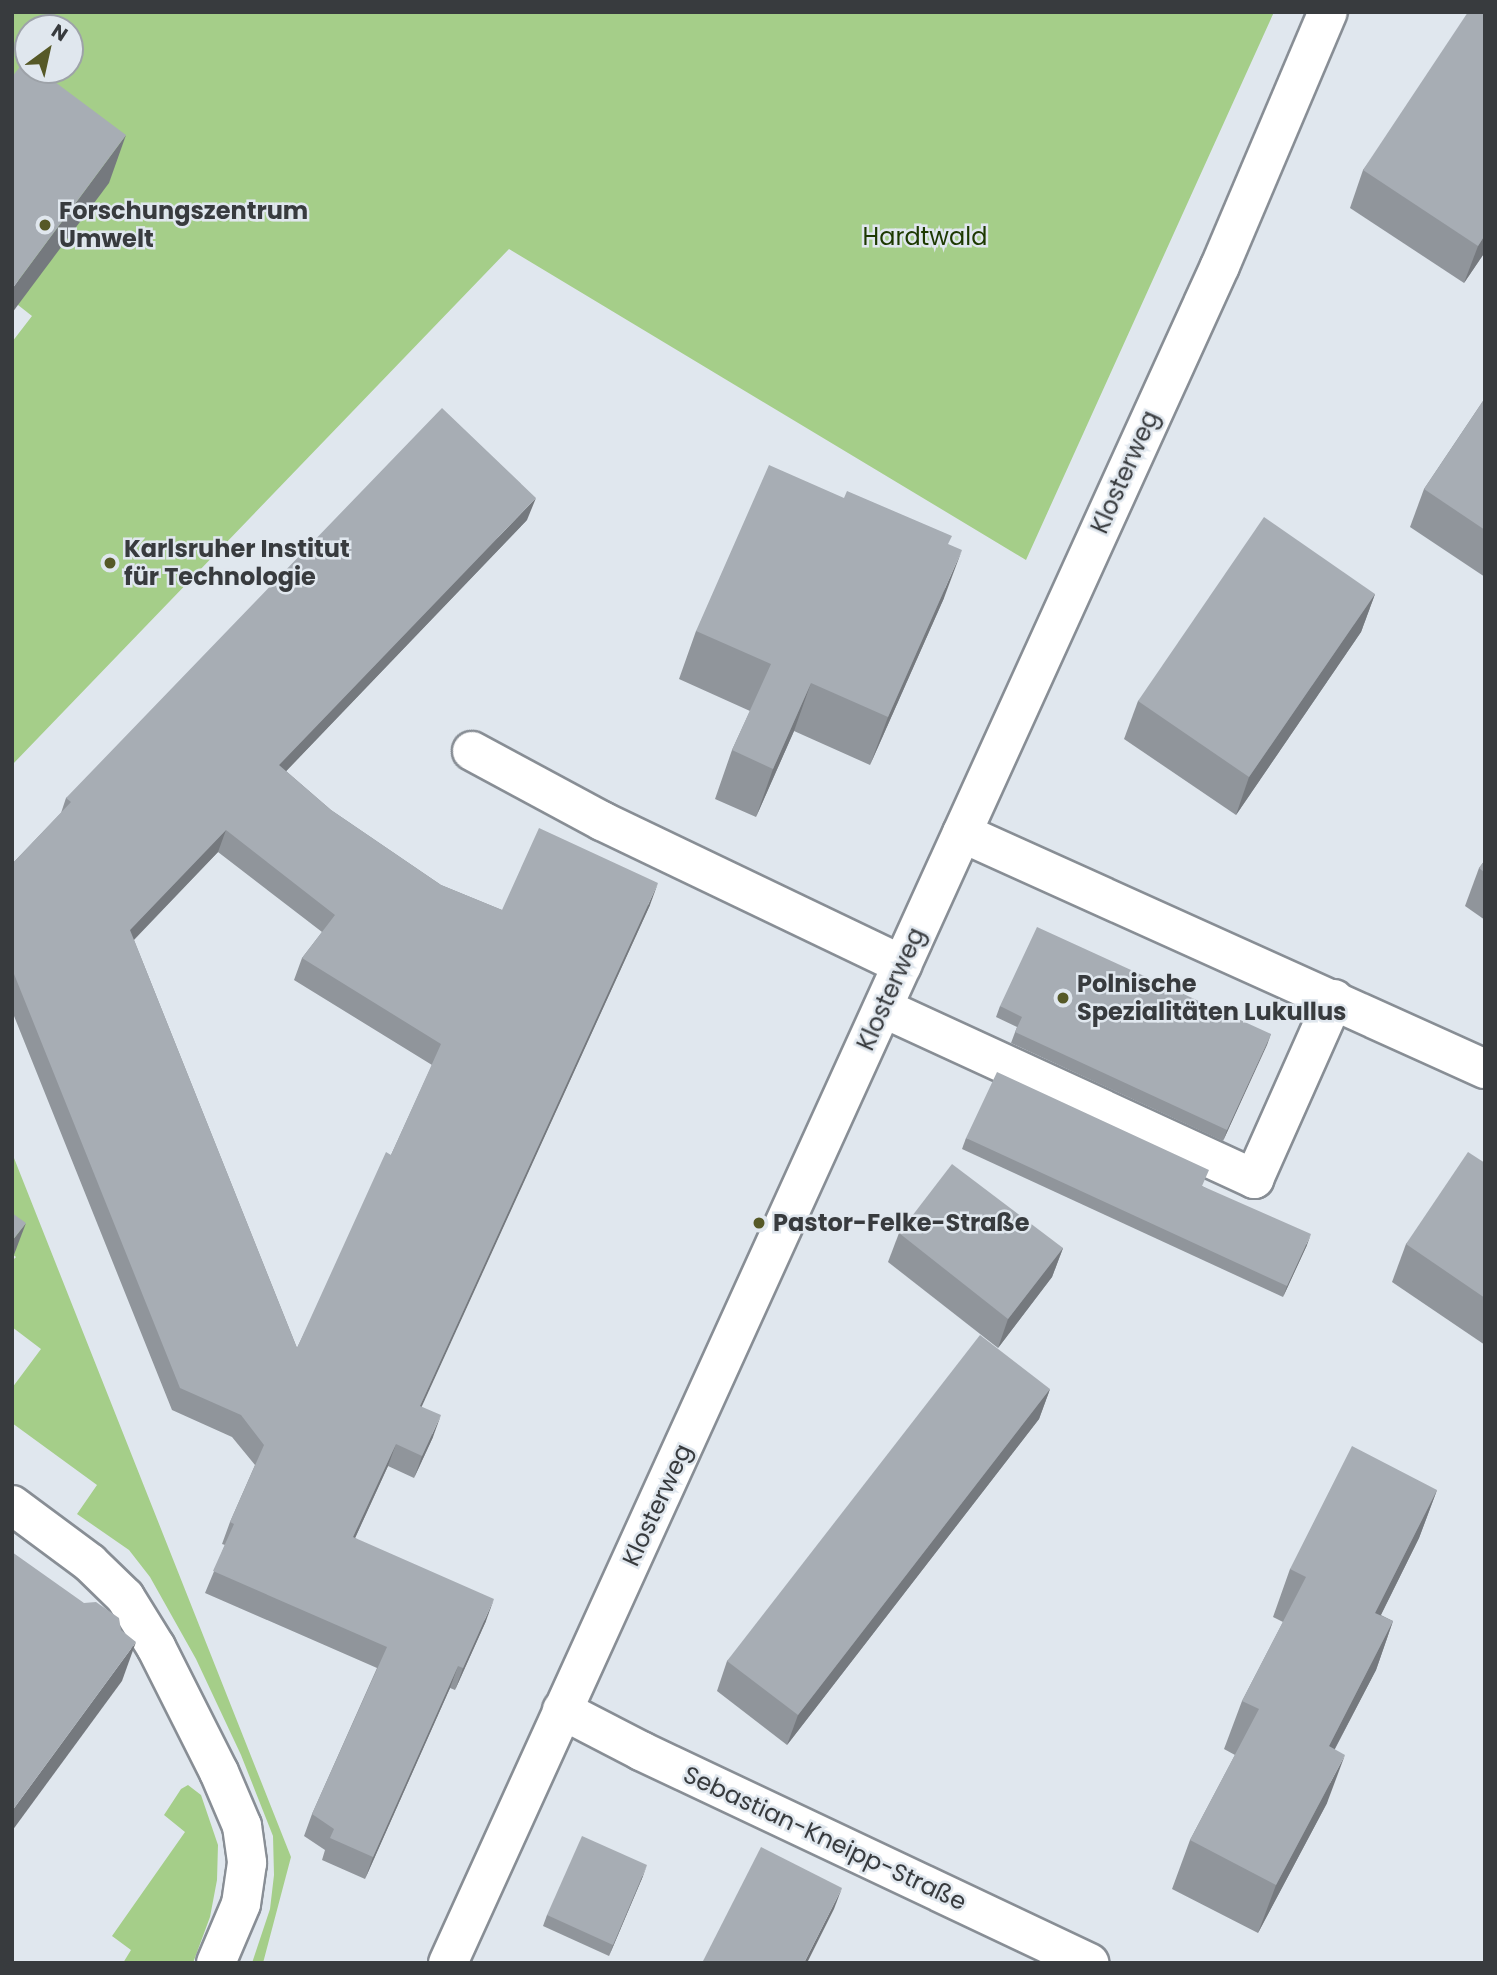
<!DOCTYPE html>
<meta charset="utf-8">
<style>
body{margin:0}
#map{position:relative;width:1497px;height:1975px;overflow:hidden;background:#e0e7ee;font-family:Poppins,sans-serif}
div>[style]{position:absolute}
.green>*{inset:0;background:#a5ce89}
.roads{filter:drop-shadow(2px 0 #888e95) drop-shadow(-2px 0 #888e95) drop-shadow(0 2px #888e95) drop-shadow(0 -2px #888e95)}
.minor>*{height:38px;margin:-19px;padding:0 19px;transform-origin:19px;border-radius:19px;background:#fff}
.wall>*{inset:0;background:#90959b}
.shaded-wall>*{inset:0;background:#75797e}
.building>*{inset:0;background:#a7adb4}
.dots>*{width:19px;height:19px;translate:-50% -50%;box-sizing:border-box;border:4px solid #e0e7ee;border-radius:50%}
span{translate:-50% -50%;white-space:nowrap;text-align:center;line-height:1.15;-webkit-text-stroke:5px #e0e7ee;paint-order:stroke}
.poi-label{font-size:24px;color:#383b3e;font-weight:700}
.left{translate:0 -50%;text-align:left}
.park-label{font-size:24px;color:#1d3901}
.street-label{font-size:24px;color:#383b3e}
.frame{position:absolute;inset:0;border:14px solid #383b3e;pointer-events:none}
.north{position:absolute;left:14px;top:14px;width:70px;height:70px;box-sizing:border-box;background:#e0e7ee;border:2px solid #9da2a8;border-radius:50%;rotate:33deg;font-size:19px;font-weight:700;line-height:28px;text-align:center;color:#383b3e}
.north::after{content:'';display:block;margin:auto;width:24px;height:32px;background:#565927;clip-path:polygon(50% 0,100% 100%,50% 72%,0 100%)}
</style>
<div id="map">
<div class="green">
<div style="clip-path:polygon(evenodd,12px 12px,1274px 12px,1026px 560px,509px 249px,12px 765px,12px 342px,32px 316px,18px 305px,12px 12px,28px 28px,70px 28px,70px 70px,28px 70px,28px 28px)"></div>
<div style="clip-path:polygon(12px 1153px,291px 1857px,263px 1963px,252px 1963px,270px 1909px,274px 1875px,273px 1836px,241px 1755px,196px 1659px,150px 1577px,129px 1550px,77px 1514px,97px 1485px,12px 1423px,12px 1388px,41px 1349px,12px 1327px,12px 1261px,16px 1257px,12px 1254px)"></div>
<div style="clip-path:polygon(188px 1785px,201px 1795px,218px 1845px,217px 1880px,210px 1917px,193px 1963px,123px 1963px,131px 1950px,112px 1936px,185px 1832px,164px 1815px,181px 1789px)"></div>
</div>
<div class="roads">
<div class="minor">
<div style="left:472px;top:751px;width:148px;rotate:28.3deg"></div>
<div style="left:602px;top:821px;width:333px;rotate:25.6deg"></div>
<div style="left:962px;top:833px;width:574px;rotate:24.29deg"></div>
<div style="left:883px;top:1008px;width:409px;rotate:24.7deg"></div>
<div style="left:1254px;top:1179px;width:197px;rotate:-66deg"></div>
<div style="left:12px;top:1505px;width:97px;rotate:36.6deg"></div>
<div style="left:90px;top:1563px;width:49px;rotate:44.2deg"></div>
<div style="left:125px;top:1597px;width:59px;rotate:58.2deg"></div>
<div style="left:156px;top:1647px;width:140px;rotate:63.3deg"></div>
<div style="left:219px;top:1772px;width:59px;rotate:66.9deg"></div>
<div style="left:242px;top:1826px;width:37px;rotate:82deg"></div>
<div style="left:247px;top:1863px;width:41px;rotate:98.3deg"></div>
<div style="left:241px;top:1904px;width:64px;rotate:113deg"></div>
<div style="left:562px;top:1710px;width:89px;rotate:27.4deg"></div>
<div style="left:641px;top:1751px;width:496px;rotate:25.3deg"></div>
<div style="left:448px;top:1963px;width:1864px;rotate:-65.54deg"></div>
<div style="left:1220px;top:266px;width:276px;rotate:-67deg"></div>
</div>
</div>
<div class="wall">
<div style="clip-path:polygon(1485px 12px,1485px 252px,1464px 283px,1350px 208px,1363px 170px)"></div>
<div style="clip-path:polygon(1485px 398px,1485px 577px,1410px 527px,1424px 489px)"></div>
<div style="clip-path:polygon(evenodd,527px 520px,286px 771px,331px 810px,441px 885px,502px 910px,650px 905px,421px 1407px,433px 1437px,414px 1478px,388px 1466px,355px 1538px,486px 1621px,455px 1690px,450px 1688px,365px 1879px,322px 1860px,325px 1850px,304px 1836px,312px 1814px,377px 1668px,205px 1593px,225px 1545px,222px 1544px,230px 1522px,255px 1465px,232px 1437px,172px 1410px,12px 1011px,12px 864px,61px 813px,66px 798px,527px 520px,218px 852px,322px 932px,302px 958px,294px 980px,432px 1065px,391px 1155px,297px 1348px,134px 940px,218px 852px)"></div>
<div style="clip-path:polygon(948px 545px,944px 598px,870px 765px,794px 731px,756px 817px,715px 799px,732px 750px,750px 711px,679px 679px,696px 631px)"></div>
<div style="clip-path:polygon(1375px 594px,1361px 632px,1236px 815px,1124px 739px,1138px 701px)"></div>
<div style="clip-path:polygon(1485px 860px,1485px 920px,1465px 906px,1479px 868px)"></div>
<div style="clip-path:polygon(1000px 1006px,1271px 1034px,1223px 1141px,1011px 1043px,1017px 1027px,996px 1017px)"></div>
<div style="clip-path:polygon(966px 1138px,1202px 1186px,1307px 1245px,1283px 1297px,962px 1149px)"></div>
<div style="clip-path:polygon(1485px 1163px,1485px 1345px,1392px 1282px,1406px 1244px)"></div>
<div style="clip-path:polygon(899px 1233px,1063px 1248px,1052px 1277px,998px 1348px,888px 1262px)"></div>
<div style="clip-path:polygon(1050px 1389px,1039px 1419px,787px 1745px,717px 1691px,727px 1661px)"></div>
<div style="clip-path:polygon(1437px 1490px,1419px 1538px,1381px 1615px,1393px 1621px,1376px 1670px,1335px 1749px,1327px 1803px,1258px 1933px,1172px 1889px,1190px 1840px,1235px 1755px,1224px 1749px,1242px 1701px,1283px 1622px,1273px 1617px,1290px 1569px)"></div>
<div style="clip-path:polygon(643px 1876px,609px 1956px,543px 1926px,547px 1915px)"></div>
</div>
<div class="shaded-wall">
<div style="clip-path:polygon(126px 135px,109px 183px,12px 313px,12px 289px)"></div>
<div style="clip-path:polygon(1485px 235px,1485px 252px,1464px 283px,1478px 246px)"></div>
<div style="clip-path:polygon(536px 498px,527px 520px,271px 787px,279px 765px)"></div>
<div style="clip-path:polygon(962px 550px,944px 598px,870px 765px,888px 717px)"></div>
<div style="clip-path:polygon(1375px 594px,1361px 632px,1236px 815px,1249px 777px)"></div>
<div style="clip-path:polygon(811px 683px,794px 731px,756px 817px,773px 769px)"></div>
<div style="clip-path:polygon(226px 830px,218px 852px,122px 952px,130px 930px)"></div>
<div style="clip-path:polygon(658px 883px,650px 905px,412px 1428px,420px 1406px)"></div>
<div style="clip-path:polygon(1271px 1034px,1267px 1045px,1223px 1141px,1227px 1130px)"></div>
<div style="clip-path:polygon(26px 1223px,12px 1260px,12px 1241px)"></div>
<div style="clip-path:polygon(1311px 1234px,1307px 1245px,1283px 1297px,1287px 1286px)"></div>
<div style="clip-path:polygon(1063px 1248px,1052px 1277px,998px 1348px,1008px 1319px)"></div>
<div style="clip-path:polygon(1050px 1389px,1039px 1419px,787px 1745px,798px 1715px)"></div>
<div style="clip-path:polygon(441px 1415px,433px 1437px,414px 1478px,422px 1456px)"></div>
<div style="clip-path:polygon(396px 1444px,388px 1466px,345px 1560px,353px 1537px)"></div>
<div style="clip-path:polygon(1437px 1490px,1419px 1538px,1358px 1661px,1375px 1613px)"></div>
<div style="clip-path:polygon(494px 1599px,486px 1621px,455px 1690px,463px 1668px)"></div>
<div style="clip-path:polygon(1393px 1621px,1376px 1670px,1311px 1794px,1329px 1746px)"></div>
<div style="clip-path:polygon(136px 1642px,122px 1681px,12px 1831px,12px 1811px)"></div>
<div style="clip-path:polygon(458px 1666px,450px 1688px,365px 1879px,373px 1857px)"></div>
<div style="clip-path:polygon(1345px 1755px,1327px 1803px,1258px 1933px,1276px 1885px)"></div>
<div style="clip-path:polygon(647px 1865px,643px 1876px,609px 1956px,613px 1945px)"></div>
<div style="clip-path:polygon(842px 1888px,834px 1909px,807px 1963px,804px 1963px)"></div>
</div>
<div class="building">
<div style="clip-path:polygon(1468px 12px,1485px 12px,1485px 235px,1478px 246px,1363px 170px)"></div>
<div style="clip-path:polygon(25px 60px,28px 62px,28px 70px,39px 70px,126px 135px,12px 289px,12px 77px)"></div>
<div style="clip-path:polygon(1485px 398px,1485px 530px,1424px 489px)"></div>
<div style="clip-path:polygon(evenodd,442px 408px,536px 498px,279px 765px,331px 810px,441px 885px,502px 910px,539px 828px,658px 883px,420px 1406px,441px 1415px,422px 1456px,396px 1444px,353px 1537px,494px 1599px,463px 1668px,458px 1666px,373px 1857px,330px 1838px,334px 1829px,312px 1814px,387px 1647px,213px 1571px,234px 1524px,230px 1522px,264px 1445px,241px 1415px,180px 1388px,12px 969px,12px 864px,71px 802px,66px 798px,442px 408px,226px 830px,335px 915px,302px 958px,441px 1044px,391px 1155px,386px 1152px,297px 1348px,130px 930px,226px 830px)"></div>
<div style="clip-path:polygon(769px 465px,844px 498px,847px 491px,952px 536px,948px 544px,962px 550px,888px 717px,811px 683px,773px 769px,732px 750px,771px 664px,696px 631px)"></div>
<div style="clip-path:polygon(1264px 517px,1375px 594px,1249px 777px,1138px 701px)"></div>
<div style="clip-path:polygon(1485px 860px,1485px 873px,1479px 868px)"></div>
<div style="clip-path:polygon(1037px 927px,1271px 1034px,1227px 1130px,1015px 1032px,1022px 1017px,1000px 1006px)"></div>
<div style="clip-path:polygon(997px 1072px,1209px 1170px,1202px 1186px,1311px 1234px,1287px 1286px,966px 1138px)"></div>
<div style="clip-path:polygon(1468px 1152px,1485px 1163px,1485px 1298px,1406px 1244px)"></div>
<div style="clip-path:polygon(952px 1164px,1063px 1248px,1008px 1319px,899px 1233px)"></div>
<div style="clip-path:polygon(12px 1213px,26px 1223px,12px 1241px)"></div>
<div style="clip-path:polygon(980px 1335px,1050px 1389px,798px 1715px,727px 1661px)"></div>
<div style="clip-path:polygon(1352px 1446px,1437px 1490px,1375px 1613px,1393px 1621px,1329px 1746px,1345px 1755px,1276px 1885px,1190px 1840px,1259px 1709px,1242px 1701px,1306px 1577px,1290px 1569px)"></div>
<div style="clip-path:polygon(12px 1552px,84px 1603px,96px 1602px,119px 1618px,121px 1630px,136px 1642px,12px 1811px)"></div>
<div style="clip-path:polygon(582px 1836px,647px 1865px,613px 1945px,547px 1915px)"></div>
<div style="clip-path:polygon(761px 1847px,842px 1888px,804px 1963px,702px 1963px)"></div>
</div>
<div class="dots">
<div style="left:45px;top:225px;background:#565927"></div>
<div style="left:110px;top:563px;background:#565927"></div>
<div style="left:1063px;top:998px;background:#565927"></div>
<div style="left:759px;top:1223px;background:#565927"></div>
</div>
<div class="poi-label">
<span class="left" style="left:59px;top:225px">Forschungszentrum<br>Umwelt</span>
<span class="left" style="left:124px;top:563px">Karlsruher Institut<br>für Technologie</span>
<span class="left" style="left:1077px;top:998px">Polnische<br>Spezialitäten Lukullus</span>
<span class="left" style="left:773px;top:1223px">Pastor-Felke-Straße</span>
</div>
<div class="park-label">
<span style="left:925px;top:237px">Hardtwald</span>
</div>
<div class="street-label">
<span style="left:1125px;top:472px;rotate:-66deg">Klosterweg</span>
<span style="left:891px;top:989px;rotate:-66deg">Klosterweg</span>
<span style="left:657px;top:1505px;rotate:-65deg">Klosterweg</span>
<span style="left:825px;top:1838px;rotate:25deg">Sebastian-Kneipp-Straße</span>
</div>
<div class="frame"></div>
<div class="north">N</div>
</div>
